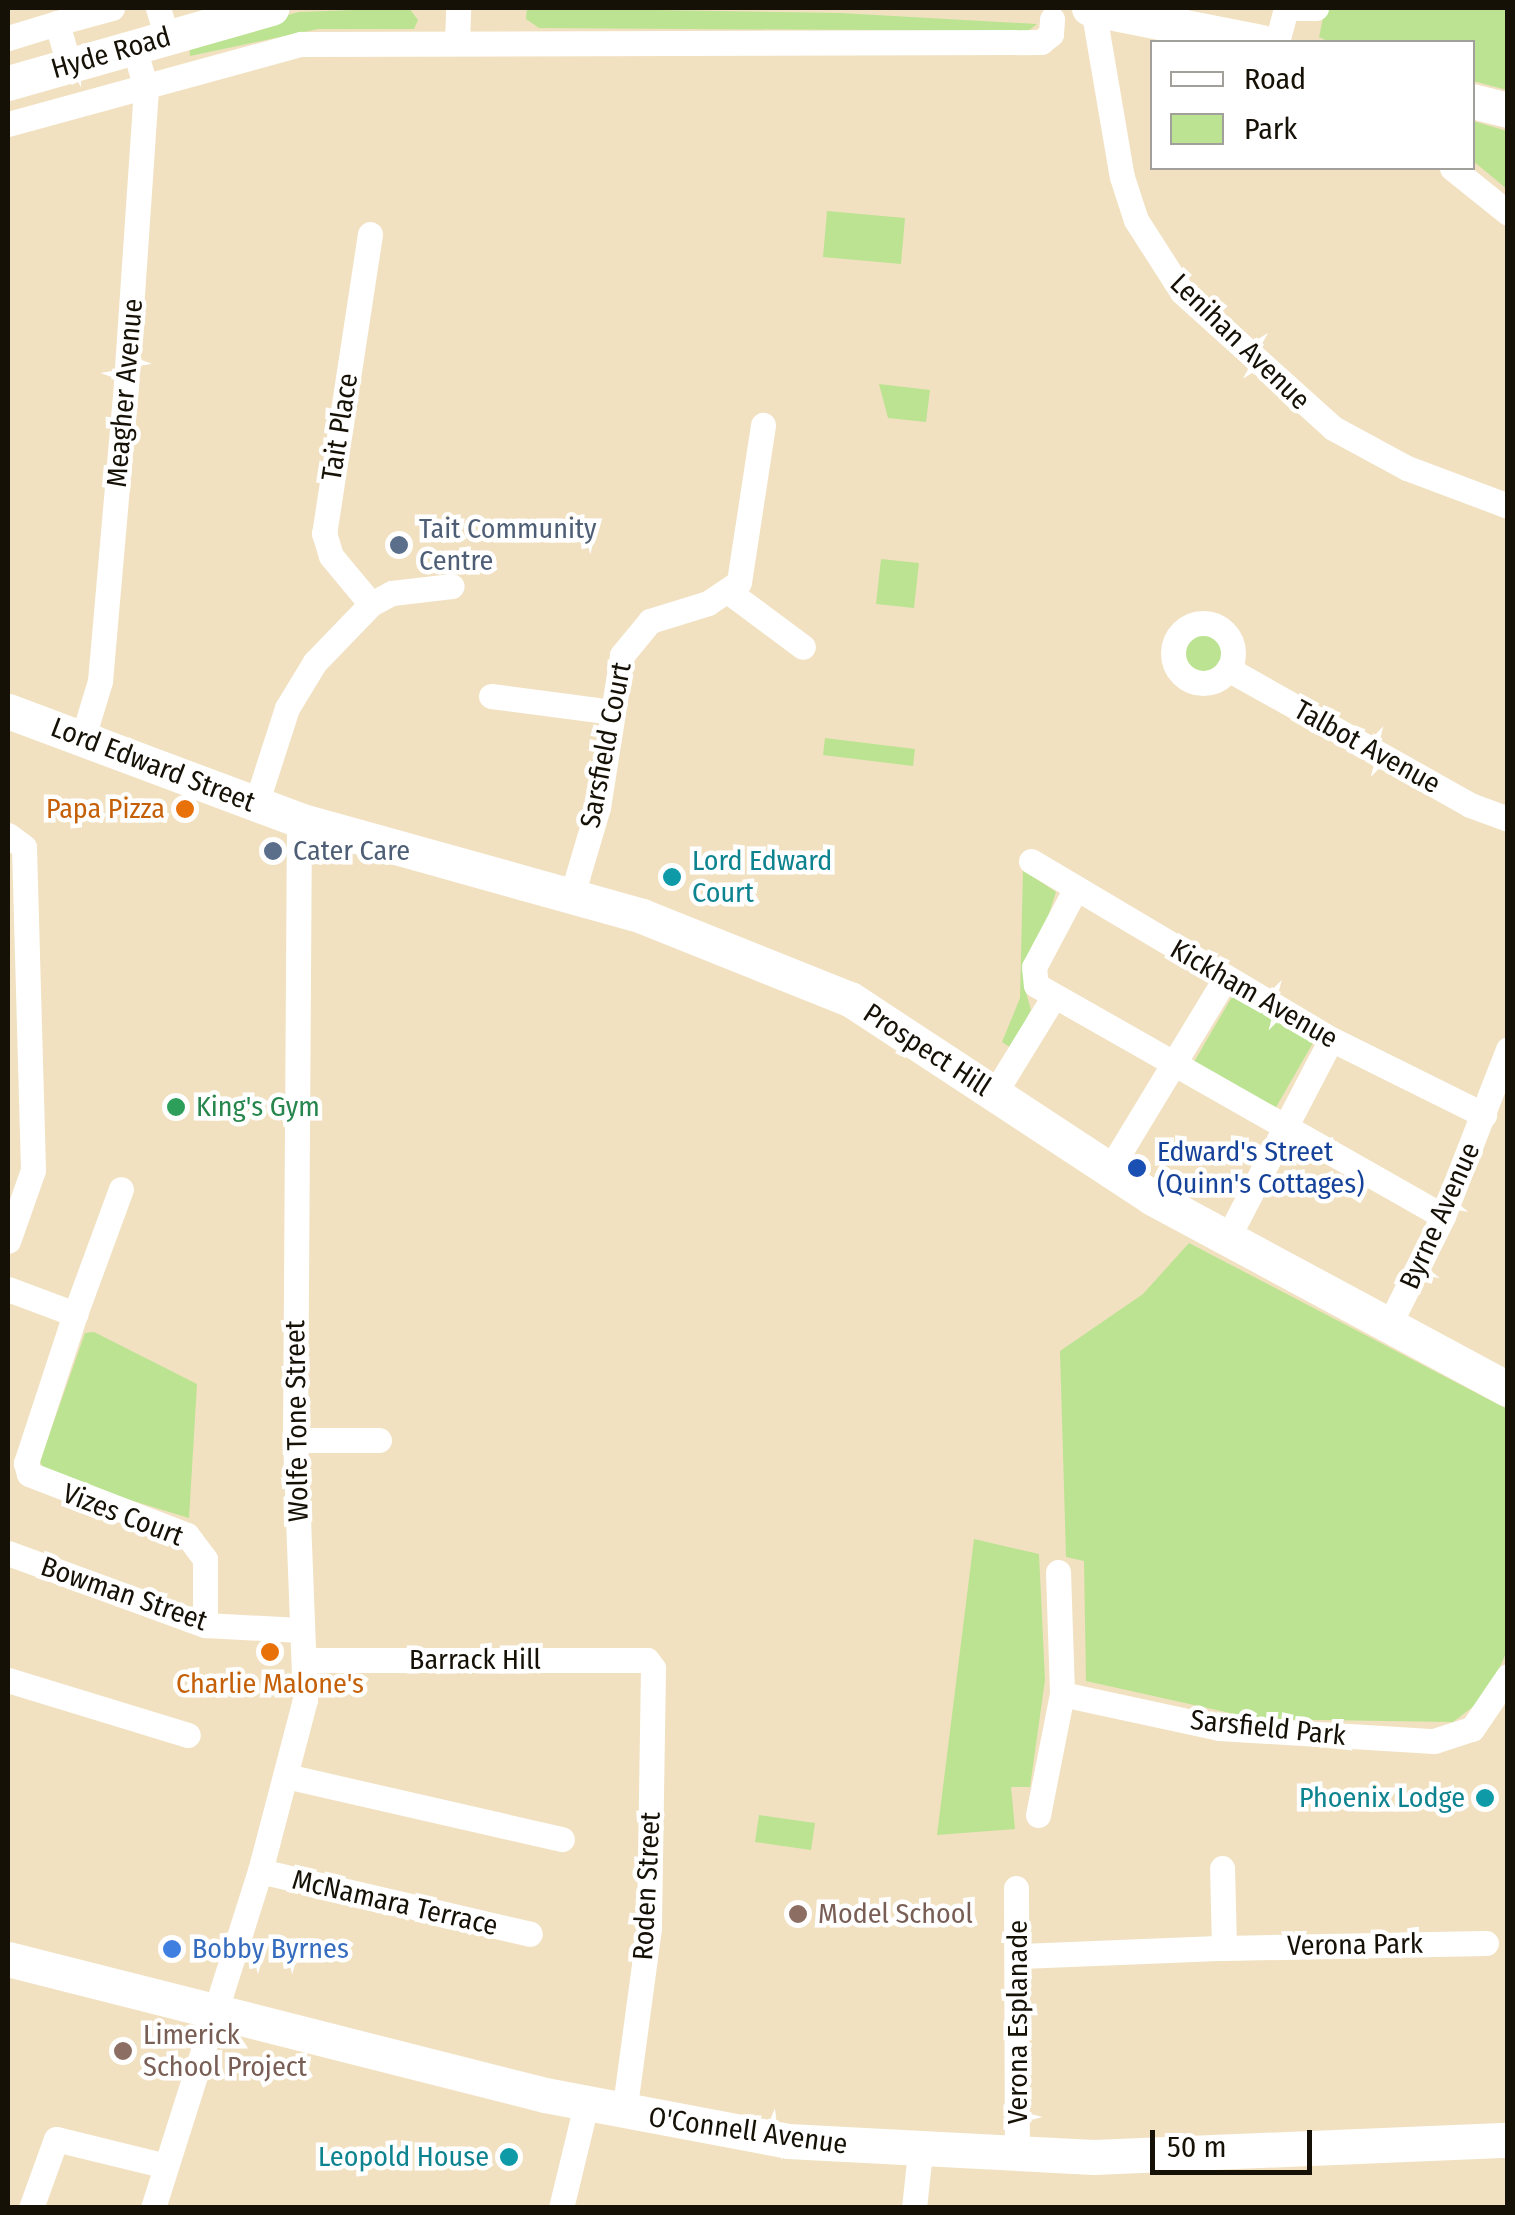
<!DOCTYPE html>
<style>
body{margin:0}
#map{position:relative;width:1515px;height:2215px;overflow:hidden;background:#f1e1c1;font-family:"Fira Sans Condensed",sans-serif}
div>[style]{position:absolute}
.green>*{inset:0;background:#bbe392}
.round{border-radius:50%}
.street>*{height:25px;margin:-12.5px;padding:0 12.5px;transform-origin:12.5px;border-radius:12.5px;background:#fff}
.street>.ring{margin:-12.5px;padding:0;box-sizing:content-box;background:none;border:25px solid #fff;border-radius:50%}
.secondary>*{height:35px;margin:-17.5px;padding:0 17.5px;transform-origin:17.5px;border-radius:17.5px;background:#fff}
.dots>*{width:28px;height:28px;translate:-50% -50%;box-sizing:border-box;border:5px solid #fff;border-radius:50%}
span{translate:-50% -50%;white-space:nowrap;text-align:center;line-height:1.15;-webkit-text-stroke:9px #fff;paint-order:stroke}
.street-label{font-size:28px;color:#161106}
.service-label{font-size:28px;color:#4e5e75}
.left{translate:0 -50%;text-align:left}
.food-label{font-size:28px;color:#c56008}
.right{translate:-100% -50%;text-align:right}
.culture-label{font-size:28px;color:#0d838f}
.leisure-label{font-size:28px;color:#27864d}
.transit-label{font-size:28px;color:#164399}
.education-label{font-size:28px;color:#785e54}
.shop-label{font-size:28px;color:#366cbe}
.frame{position:absolute;inset:0;border:10px solid #161106;pointer-events:none}
.legend{position:absolute;left:1150px;top:40px;width:325px;height:130px;box-sizing:border-box;background:#fff;border:2px solid #a2a09b;margin:0;padding:12px 18px;list-style:none;font-size:30px;color:#161106}
.legend li{display:flex;align-items:center;gap:20px;height:50px}
.legend b{width:50px;border:2px solid #a2a09b}
.scale{position:absolute;left:1150px;top:2130px;width:162px;height:45px;box-sizing:border-box;border:5px solid #161106;border-top:0;padding-left:12px;font-size:30px;line-height:35px;white-space:nowrap;color:#161106;-webkit-text-stroke:8px #fff;paint-order:stroke}
</style>
<div id="map">
<div class="green">
<div style="clip-path:polygon(409px 8px,418px 20px,414px 29px,318px 29px,190px 56px,189px 41px,299px 12px)"></div>
<div style="clip-path:polygon(527px 8px,840px 13px,1037px 24px,1028px 31px,539px 28px,526px 19px)"></div>
<div style="clip-path:polygon(1325px 8px,1508px 8px,1507px 90px,1473px 81px,1472px 42px,1325px 40px,1319px 37px)"></div>
<div style="clip-path:polygon(1473px 121px,1507px 131px,1507px 189px,1473px 161px)"></div>
<div style="clip-path:polygon(827px 211px,905px 218px,901px 264px,823px 257px)"></div>
<div style="clip-path:polygon(879px 384px,930px 390px,926px 422px,888px 418px)"></div>
<div style="clip-path:polygon(881px 559px,919px 563px,914px 608px,876px 604px)"></div>
<div class="round" style="left:1182px;top:633px;width:40px;height:40px"></div>
<div style="clip-path:polygon(825px 738px,915px 749px,913px 766px,823px 755px)"></div>
<div style="clip-path:polygon(1023px 870px,1056px 892px,1025px 989px,1031px 1010px,1011px 1048px,1002px 1042px,1020px 998px)"></div>
<div style="clip-path:polygon(1233px 995px,1314px 1041px,1275px 1109px,1194px 1062px)"></div>
<div style="clip-path:polygon(1189px 1243px,1507px 1409px,1507px 1651px,1487px 1696px,1453px 1722px,1257px 1719px,1086px 1681px,1084px 1561px,1066px 1557px,1060px 1351px,1143px 1294px)"></div>
<div style="clip-path:polygon(94px 1332px,197px 1384px,189px 1518px,45px 1474px,40px 1461px,85px 1333px)"></div>
<div style="clip-path:polygon(974px 1539px,1039px 1554px,1045px 1680px,1030px 1787px,1011px 1787px,1015px 1829px,937px 1835px)"></div>
<div style="clip-path:polygon(759px 1815px,815px 1823px,811px 1850px,755px 1842px)"></div>
</div>
<div class="street">
<div style="left:158px;top:8px;width:30px;rotate:73deg"></div>
<div style="left:1093px;top:8px;width:171px;rotate:80.3deg"></div>
<div style="left:1122px;top:177px;width:45px;rotate:72deg"></div>
<div style="left:1136px;top:220px;width:85px;rotate:57.4deg"></div>
<div style="left:1182px;top:292px;width:203px;rotate:42deg"></div>
<div style="left:1333px;top:428px;width:84px;rotate:28.4deg"></div>
<div style="left:1407px;top:468px;width:108px;rotate:20.6deg"></div>
<div style="left:57px;top:23px;width:57px;rotate:-15.3deg"></div>
<div style="left:8px;top:38px;width:51px;rotate:-17deg"></div>
<div style="left:57px;top:23px;width:44px;rotate:74.1deg"></div>
<div style="left:1277px;top:42px;width:35px;rotate:-75deg"></div>
<div style="left:1286px;top:8px;width:30px"></div>
<div style="left:457px;top:43px;width:35px;rotate:-88deg"></div>
<div style="left:8px;top:124px;width:304px;rotate:-15.3deg"></div>
<div style="left:301px;top:44px;width:740px;rotate:-0.15deg"></div>
<div style="left:1041px;top:42px;width:13px;rotate:-39deg"></div>
<div style="left:1051px;top:34px;width:15px;rotate:-86deg"></div>
<div style="left:1452px;top:168px;width:72px;rotate:38.8deg"></div>
<div style="left:370px;top:234px;width:303px;rotate:98.7deg"></div>
<div style="left:324px;top:533px;width:24px;rotate:73deg"></div>
<div style="left:331px;top:556px;width:62px;rotate:50.2deg"></div>
<div style="left:729px;top:592px;width:92px;rotate:36.6deg"></div>
<div class="ring" style="left:1173px;top:623px;width:35px;height:35px"></div>
<div style="left:1228px;top:669px;width:278px;rotate:29.3deg"></div>
<div style="left:1470px;top:805px;width:40px;rotate:20.2deg"></div>
<div style="left:491px;top:696px;width:122px;rotate:7.5deg"></div>
<div style="left:83px;top:737px;width:59px;rotate:-73.1deg"></div>
<div style="left:100px;top:681px;width:285px;rotate:-85deg"></div>
<div style="left:125px;top:397px;width:310px;rotate:-86.1deg"></div>
<div style="left:146px;top:88px;width:42px;rotate:-106.7deg"></div>
<div style="left:256px;top:804px;width:101px;rotate:-72.1deg"></div>
<div style="left:287px;top:708px;width:54px;rotate:-58.7deg"></div>
<div style="left:315px;top:662px;width:81px;rotate:-46deg"></div>
<div style="left:371px;top:604px;width:24px;rotate:-28deg"></div>
<div style="left:392px;top:593px;width:60px;rotate:-6.7deg"></div>
<div style="left:8px;top:835px;width:20px;rotate:37deg"></div>
<div style="left:24px;top:847px;width:323px;rotate:88.4deg"></div>
<div style="left:33px;top:1170px;width:75px;rotate:109.4deg"></div>
<div style="left:1031px;top:861px;width:349px;rotate:30.7deg"></div>
<div style="left:1331px;top:1039px;width:171px;rotate:26.4deg"></div>
<div style="left:1075px;top:890px;width:87px;rotate:118deg"></div>
<div style="left:1034px;top:967px;width:18px;rotate:84deg"></div>
<div style="left:1036px;top:985px;width:468px;rotate:29.6deg"></div>
<div style="left:572px;top:895px;width:92px;rotate:-73.5deg"></div>
<div style="left:598px;top:807px;width:154px;rotate:-81deg"></div>
<div style="left:622px;top:655px;width:44px;rotate:-50.5deg"></div>
<div style="left:650px;top:621px;width:61px;rotate:-17.2deg"></div>
<div style="left:708px;top:603px;width:37px;rotate:-34deg"></div>
<div style="left:739px;top:582px;width:159px;rotate:-81.3deg"></div>
<div style="left:994px;top:1094px;width:115px;rotate:-58.5deg"></div>
<div style="left:1108px;top:1172px;width:226px;rotate:-58.8deg"></div>
<div style="left:1227px;top:1239px;width:225px;rotate:-62.5deg"></div>
<div style="left:8px;top:1289px;width:72px;rotate:20.5deg"></div>
<div style="left:75px;top:1314px;width:157px;rotate:108.2deg"></div>
<div style="left:26px;top:1463px;width:11px;rotate:75deg"></div>
<div style="left:29px;top:1474px;width:169px;rotate:21.1deg"></div>
<div style="left:187px;top:1535px;width:30px;rotate:53deg"></div>
<div style="left:205px;top:1559px;width:66px;rotate:90deg"></div>
<div style="left:75px;top:1314px;width:133px;rotate:-69.8deg"></div>
<div style="left:1389px;top:1325px;width:122px;rotate:-63.6deg"></div>
<div style="left:1443px;top:1216px;width:179px;rotate:-68.7deg"></div>
<div style="left:295px;top:1440px;width:84px"></div>
<div style="left:8px;top:1553px;width:210px;rotate:20.1deg"></div>
<div style="left:205px;top:1625px;width:96px;rotate:3deg"></div>
<div style="left:1058px;top:1572px;width:122px;rotate:88.1deg"></div>
<div style="left:1062px;top:1694px;width:161px;rotate:12.2deg"></div>
<div style="left:1219px;top:1728px;width:215px;rotate:3.5deg"></div>
<div style="left:1434px;top:1741px;width:40px;rotate:-18deg"></div>
<div style="left:1472px;top:1729px;width:64px;rotate:-55.8deg"></div>
<div style="left:304px;top:1660px;width:343px"></div>
<div style="left:647px;top:1660px;width:10px;rotate:53deg"></div>
<div style="left:653px;top:1668px;width:260px;rotate:90.9deg"></div>
<div style="left:649px;top:1928px;width:186px;rotate:97.7deg"></div>
<div style="left:8px;top:1680px;width:188px;rotate:17deg"></div>
<div style="left:286px;top:1776px;width:283px;rotate:12.9deg"></div>
<div style="left:1038px;top:1815px;width:123px;rotate:-78.8deg"></div>
<div style="left:260px;top:1871px;width:277px;rotate:13.1deg"></div>
<div style="left:1016px;top:1888px;width:268px;rotate:89.8deg"></div>
<div style="left:1224px;top:1948px;width:262px;rotate:-1.1deg"></div>
<div style="left:1021px;top:1956px;width:203px;rotate:-2.3deg"></div>
<div style="left:1224px;top:1948px;width:80px;rotate:-91.4deg"></div>
<div style="left:31px;top:2208px;width:73px;rotate:-70.1deg"></div>
<div style="left:56px;top:2139px;width:113px;rotate:13.8deg"></div>
<div style="left:153px;top:2208px;width:354px;rotate:-72.4deg"></div>
<div style="left:260px;top:1871px;width:177px;rotate:-75.3deg"></div>
<div style="left:305px;top:1700px;width:260px;rotate:-92.2deg"></div>
<div style="left:295px;top:1440px;width:620px;rotate:-89.63deg"></div>
<div style="left:561px;top:2208px;width:106px;rotate:-76.4deg"></div>
<div style="left:914px;top:2208px;width:56px;rotate:-83.9deg"></div>
</div>
<div class="secondary">
<div style="left:1089px;top:8px;width:175px;rotate:11.2deg"></div>
<div style="left:8px;top:83px;width:274px;rotate:-15.9deg"></div>
<div style="left:1472px;top:101px;width:37px;rotate:14deg"></div>
<div style="left:8px;top:711px;width:311px;rotate:20.5deg"></div>
<div style="left:299px;top:820px;width:356px;rotate:15.6deg"></div>
<div style="left:642px;top:916px;width:224px;rotate:21.8deg"></div>
<div style="left:850px;top:999px;width:360px;rotate:33.3deg"></div>
<div style="left:1151px;top:1197px;width:405px;rotate:28.3deg"></div>
<div style="left:8px;top:1959px;width:554px;rotate:14.21deg"></div>
<div style="left:545px;top:2095px;width:247px;rotate:10.7deg"></div>
<div style="left:788px;top:2141px;width:306px;rotate:3deg"></div>
<div style="left:1094px;top:2157px;width:414px;rotate:-2.4deg"></div>
</div>
<div class="dots">
<div style="left:399px;top:545px;background:#5c6f8a"></div>
<div style="left:185px;top:809px;background:#e8710a"></div>
<div style="left:273px;top:851px;background:#5c6f8a"></div>
<div style="left:672px;top:877px;background:#0f9aa8"></div>
<div style="left:176px;top:1107px;background:#2e9e5b"></div>
<div style="left:1137px;top:1168px;background:#1a4fb4"></div>
<div style="left:270px;top:1652px;background:#e8710a"></div>
<div style="left:1485px;top:1798px;background:#0f9aa8"></div>
<div style="left:798px;top:1914px;background:#8d6e63"></div>
<div style="left:172px;top:1949px;background:#3f7fe0"></div>
<div style="left:123px;top:2051px;background:#8d6e63"></div>
<div style="left:509px;top:2157px;background:#0f9aa8"></div>
</div>
<div class="street-label">
<span style="left:111px;top:53px;rotate:-16deg">Hyde Road</span>
<span style="left:1240px;top:342px;rotate:44deg">Lenihan Avenue</span>
<span style="left:125px;top:393px;rotate:-85deg">Meagher Avenue</span>
<span style="left:340px;top:427px;rotate:-81deg">Tait Place</span>
<span style="left:606px;top:745px;rotate:-79deg">Sarsfield Court</span>
<span style="left:1367px;top:747px;rotate:29deg">Talbot Avenue</span>
<span style="left:153px;top:765px;rotate:21deg">Lord Edward Street</span>
<span style="left:1254px;top:994px;rotate:30deg">Kickham Avenue</span>
<span style="left:927px;top:1050px;rotate:33deg">Prospect Hill</span>
<span style="left:1440px;top:1216px;rotate:-66deg">Byrne Avenue</span>
<span style="left:297px;top:1421px;rotate:-91deg">Wolfe Tone Street</span>
<span style="left:123px;top:1515px;rotate:21deg">Vizes Court</span>
<span style="left:124px;top:1594px;rotate:19deg">Bowman Street</span>
<span style="left:475px;top:1660px">Barrack Hill</span>
<span style="left:1268px;top:1728px;rotate:6deg">Sarsfield Park</span>
<span style="left:647px;top:1886px;rotate:-87deg">Roden Street</span>
<span style="left:395px;top:1903px;rotate:13deg">McNamara Terrace</span>
<span style="left:1355px;top:1945px;rotate:-1deg">Verona Park</span>
<span style="left:1018px;top:2022px;rotate:-90deg">Verona Esplanade</span>
<span style="left:748px;top:2131px;rotate:8deg">O'Connell Avenue</span>
</div>
<div class="service-label">
<span class="left" style="left:419px;top:545px">Tait Community<br>Centre</span>
<span class="left" style="left:293px;top:851px">Cater Care</span>
</div>
<div class="food-label">
<span class="right" style="left:165px;top:809px">Papa Pizza</span>
<span style="left:270px;top:1684px">Charlie Malone's</span>
</div>
<div class="culture-label">
<span class="left" style="left:692px;top:877px">Lord Edward<br>Court</span>
<span class="right" style="left:1465px;top:1798px">Phoenix Lodge</span>
<span class="right" style="left:489px;top:2157px">Leopold House</span>
</div>
<div class="leisure-label">
<span class="left" style="left:196px;top:1107px">King's Gym</span>
</div>
<div class="transit-label">
<span class="left" style="left:1157px;top:1168px">Edward's Street<br>(Quinn's Cottages)</span>
</div>
<div class="education-label">
<span class="left" style="left:818px;top:1914px">Model School</span>
<span class="left" style="left:143px;top:2051px">Limerick<br>School Project</span>
</div>
<div class="shop-label">
<span class="left" style="left:192px;top:1949px">Bobby Byrnes</span>
</div>
<div class="frame"></div>
<ul class="legend">
<li><b style="height:12px;background:#fff"></b>Road</li>
<li><b style="height:28px;background:#bbe392"></b>Park</li>
</ul>
<div class="scale">50 m</div>
</div>
